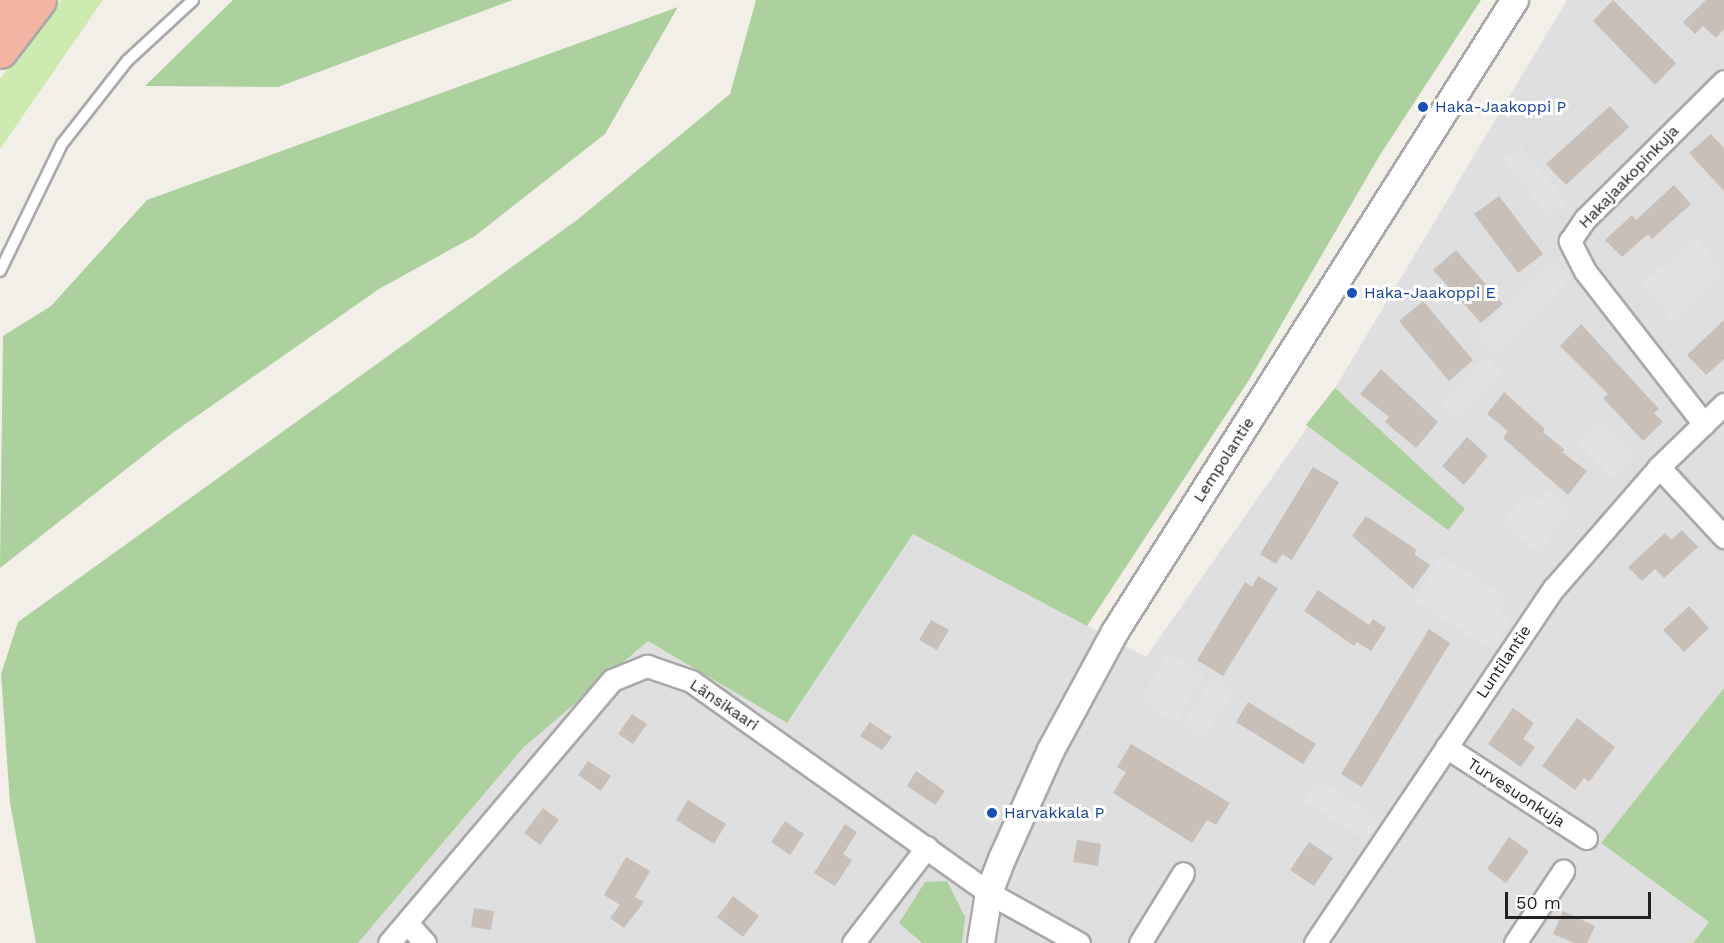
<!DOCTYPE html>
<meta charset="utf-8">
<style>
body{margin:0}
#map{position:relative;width:1724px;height:943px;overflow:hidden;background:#f2efe9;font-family:"Work Sans",sans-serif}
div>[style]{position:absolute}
.residential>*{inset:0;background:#e0dfdf}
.grass>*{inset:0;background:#cdebb0}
.forest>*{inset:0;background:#add19e}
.parking>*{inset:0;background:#e2e2e2}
.building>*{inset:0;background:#c7bfb8}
.roads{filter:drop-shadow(2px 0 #a9a9a9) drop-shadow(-2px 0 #a9a9a9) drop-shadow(0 2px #a9a9a9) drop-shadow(0 -2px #a9a9a9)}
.service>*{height:10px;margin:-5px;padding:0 5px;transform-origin:5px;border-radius:5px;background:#fff}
.minor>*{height:21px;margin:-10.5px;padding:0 10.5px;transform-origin:10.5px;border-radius:10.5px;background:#fff}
.tertiary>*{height:26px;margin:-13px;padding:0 13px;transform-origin:13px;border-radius:13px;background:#fff}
.trunk>*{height:33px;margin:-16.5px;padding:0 16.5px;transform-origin:16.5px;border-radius:16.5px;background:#f2b4a3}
.dots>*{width:16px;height:16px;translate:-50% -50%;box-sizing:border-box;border:3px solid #fff;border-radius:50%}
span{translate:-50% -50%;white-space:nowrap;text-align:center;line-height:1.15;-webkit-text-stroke:6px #fff;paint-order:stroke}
.transit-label{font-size:16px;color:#164399}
.left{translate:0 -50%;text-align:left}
.street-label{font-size:16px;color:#222}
.scale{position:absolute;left:1505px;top:892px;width:146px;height:27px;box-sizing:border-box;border:3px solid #222;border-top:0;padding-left:8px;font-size:18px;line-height:21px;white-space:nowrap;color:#222;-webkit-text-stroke:4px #fff;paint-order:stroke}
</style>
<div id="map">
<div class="residential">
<div style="clip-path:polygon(1567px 0,1724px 0,1724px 688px,1601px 843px,1709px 922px,1693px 943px,358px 943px,532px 738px,648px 640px,787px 723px,913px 534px,1146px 657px,1335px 388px)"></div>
</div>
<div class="grass">
<div style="clip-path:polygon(61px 0,103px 0,0 149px,0 79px)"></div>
</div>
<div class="forest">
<div style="clip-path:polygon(233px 0,513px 0,278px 87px,145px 86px)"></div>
<div style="clip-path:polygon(756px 0,1481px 0,1380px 155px,1249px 380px,1087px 626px,913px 534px,787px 723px,648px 641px,524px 747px,358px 943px,36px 943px,10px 803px,1px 674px,18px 622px,577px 220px,730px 94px)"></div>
<div style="clip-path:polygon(678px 7px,605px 134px,475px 236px,379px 289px,171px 434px,0 568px,3px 336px,51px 306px,147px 200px)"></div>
<div style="clip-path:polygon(1335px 388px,1465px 509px,1448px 530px,1306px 425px)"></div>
<div style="clip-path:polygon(1724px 688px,1724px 943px,1693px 943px,1709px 922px,1601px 843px)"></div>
<div style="clip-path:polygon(947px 881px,965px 917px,962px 943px,922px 943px,899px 923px,925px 882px)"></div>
</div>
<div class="parking">
<div style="clip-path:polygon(1521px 146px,1566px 202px,1549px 216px,1504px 160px)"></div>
<div style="clip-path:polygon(1695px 237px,1724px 274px,1673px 321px,1642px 285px)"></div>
<div style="clip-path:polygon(1552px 260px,1571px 278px,1496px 354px,1477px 336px)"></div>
<div style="clip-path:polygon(1485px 357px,1502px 374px,1457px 421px,1440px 404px)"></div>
<div style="clip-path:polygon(1600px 419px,1634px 456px,1612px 478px,1577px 441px)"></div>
<div style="clip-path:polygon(1549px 491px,1572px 510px,1538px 552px,1502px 523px,1527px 493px,1539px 503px)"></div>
<div style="clip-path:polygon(1442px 556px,1508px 598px,1498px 613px,1511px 621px,1493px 651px,1414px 600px)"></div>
<div style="clip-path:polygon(1169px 653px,1204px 675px,1175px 722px,1140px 700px)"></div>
<div style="clip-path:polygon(1212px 677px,1234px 690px,1203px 739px,1183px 726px)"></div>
<div style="clip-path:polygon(1319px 780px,1380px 820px,1366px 841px,1305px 801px)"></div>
</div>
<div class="building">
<div style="clip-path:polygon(1613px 0,1676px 63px,1655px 85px,1593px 21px)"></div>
<div style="clip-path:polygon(1706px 0,1724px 0,1724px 29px,1716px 38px,1703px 26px,1695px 34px,1683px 22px)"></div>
<div style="clip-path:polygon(1610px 106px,1629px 127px,1566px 185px,1546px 164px)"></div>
<div style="clip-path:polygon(1711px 134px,1724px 148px,1724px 191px,1689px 153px)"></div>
<div style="clip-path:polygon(1674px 185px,1691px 204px,1652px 239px,1648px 234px,1622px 257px,1605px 240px,1632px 215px,1636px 220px)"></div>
<div style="clip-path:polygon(1499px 196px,1543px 254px,1518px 273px,1474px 214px)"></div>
<div style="clip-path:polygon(1456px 250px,1503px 304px,1481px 323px,1433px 270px)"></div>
<div style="clip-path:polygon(1423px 301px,1473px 360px,1449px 381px,1399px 321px)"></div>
<div style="clip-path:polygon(1724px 320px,1724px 359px,1706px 375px,1687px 355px)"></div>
<div style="clip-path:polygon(1581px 324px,1659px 409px,1654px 413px,1663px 422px,1643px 441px,1603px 398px,1608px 394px,1560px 346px)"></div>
<div style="clip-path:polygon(1381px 369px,1438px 422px,1416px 448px,1385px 422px,1389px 417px,1360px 394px)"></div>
<div style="clip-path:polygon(1504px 392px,1545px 429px,1543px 432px,1565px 450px,1562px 452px,1587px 471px,1568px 495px,1503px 438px,1508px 431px,1487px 414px)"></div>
<div style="clip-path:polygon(1467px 437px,1488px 456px,1464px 485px,1442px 466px)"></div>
<div style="clip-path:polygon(1313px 467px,1339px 482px,1292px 560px,1282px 554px,1276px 564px,1260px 554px)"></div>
<div style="clip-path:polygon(1366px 516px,1417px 550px,1414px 554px,1430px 565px,1413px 589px,1352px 536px)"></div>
<div style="clip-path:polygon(1682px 530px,1698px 547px,1664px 578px,1655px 569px,1642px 581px,1628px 567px,1665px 533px,1671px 540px)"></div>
<div style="clip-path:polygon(1258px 576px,1278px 588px,1223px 676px,1197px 660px,1245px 582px,1252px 587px)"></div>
<div style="clip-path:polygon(1318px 590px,1369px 625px,1373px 619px,1386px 628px,1371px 651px,1357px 642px,1354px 646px,1304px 611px)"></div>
<div style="clip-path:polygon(1689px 606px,1709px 628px,1684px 652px,1663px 630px)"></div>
<div style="clip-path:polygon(931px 620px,949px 630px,937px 650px,919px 640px)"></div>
<div style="clip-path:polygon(1429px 629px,1450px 643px,1362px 787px,1341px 774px)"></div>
<div style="clip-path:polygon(1248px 702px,1316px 744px,1303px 764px,1236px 722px)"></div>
<div style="clip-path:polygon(1513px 708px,1534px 723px,1523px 739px,1535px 747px,1521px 767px,1488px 744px)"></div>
<div style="clip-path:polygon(632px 714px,647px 724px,633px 744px,618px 734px)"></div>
<div style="clip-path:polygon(1577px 718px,1615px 747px,1589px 782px,1584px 778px,1575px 790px,1542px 766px)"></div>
<div style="clip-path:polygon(870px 722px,892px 737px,882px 750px,860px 736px)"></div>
<div style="clip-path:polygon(1131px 744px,1230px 803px,1216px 825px,1207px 820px,1192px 843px,1113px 793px,1126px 772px,1117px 767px)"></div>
<div style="clip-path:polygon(588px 761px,611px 776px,601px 791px,578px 775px)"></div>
<div style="clip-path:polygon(916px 771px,945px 791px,935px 805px,907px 786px)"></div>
<div style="clip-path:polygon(688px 800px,726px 824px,714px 844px,676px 820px)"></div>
<div style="clip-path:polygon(543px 808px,559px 820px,540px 845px,524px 833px)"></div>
<div style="clip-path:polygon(785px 821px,804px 834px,790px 855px,771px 842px)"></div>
<div style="clip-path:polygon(845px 824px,857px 832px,843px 854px,852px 860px,835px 886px,814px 873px)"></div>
<div style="clip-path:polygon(1509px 837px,1529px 851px,1506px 883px,1487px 869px)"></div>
<div style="clip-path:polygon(1077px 840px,1101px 844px,1098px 866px,1073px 862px)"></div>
<div style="clip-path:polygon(1309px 842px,1333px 858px,1314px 886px,1290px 870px)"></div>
<div style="clip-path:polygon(626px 857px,650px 871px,635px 897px,644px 902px,624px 928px,610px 918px,620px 905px,604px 895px)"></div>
<div style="clip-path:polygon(733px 896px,759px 916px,743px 937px,717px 917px)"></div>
<div style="clip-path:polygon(474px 908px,494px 911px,491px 930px,471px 927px)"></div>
<div style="clip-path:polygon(1563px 911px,1595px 926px,1587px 943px,1574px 943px,1553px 934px)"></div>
</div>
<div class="roads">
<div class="service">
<div style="left:0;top:271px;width:141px;rotate:-64deg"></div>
<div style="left:62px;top:144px;width:105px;rotate:-51.9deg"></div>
<div style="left:127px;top:61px;width:90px;rotate:-42.7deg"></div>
</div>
<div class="minor">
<div style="left:1704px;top:424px;width:194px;rotate:-127.9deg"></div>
<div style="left:1585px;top:271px;width:34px;rotate:-117deg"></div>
<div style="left:1570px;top:241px;width:27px;rotate:-56deg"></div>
<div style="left:1585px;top:219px;width:196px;rotate:-44.8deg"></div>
<div style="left:1659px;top:467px;width:96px;rotate:47.1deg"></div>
<div style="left:1446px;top:747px;width:167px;rotate:33deg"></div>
<div style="left:407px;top:923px;width:27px;rotate:48deg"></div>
<div style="left:389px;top:943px;width:345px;rotate:-49.7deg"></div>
<div style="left:612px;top:680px;width:38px;rotate:-22deg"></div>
<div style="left:647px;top:666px;width:46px;rotate:18.8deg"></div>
<div style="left:691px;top:681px;width:366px;rotate:35.4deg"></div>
<div style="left:989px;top:893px;width:103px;rotate:29.1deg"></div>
<div style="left:853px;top:943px;width:121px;rotate:-52.4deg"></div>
<div style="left:1140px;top:943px;width:82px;rotate:-58.4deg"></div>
<div style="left:1315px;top:943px;width:428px;rotate:-56.1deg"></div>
<div style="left:1554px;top:588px;width:160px;rotate:-49deg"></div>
<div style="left:1659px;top:467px;width:91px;rotate:-44.1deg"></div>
<div style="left:1515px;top:943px;width:87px;rotate:-56.3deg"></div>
</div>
<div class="tertiary">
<div style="left:981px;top:943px;width:51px;rotate:-80.9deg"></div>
<div style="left:989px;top:893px;width:39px;rotate:-69deg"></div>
<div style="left:1003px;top:857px;width:117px;rotate:-65.8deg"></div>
<div style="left:1051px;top:750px;width:134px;rotate:-61.5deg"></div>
<div style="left:1115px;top:632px;width:748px;rotate:-57.67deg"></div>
</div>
<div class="trunk">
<div style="left:0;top:7px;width:9px;rotate:-49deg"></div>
<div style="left:0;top:51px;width:64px;rotate:-52.6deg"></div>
</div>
</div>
<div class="dots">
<div style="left:1423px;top:107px;background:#1a4fb4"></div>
<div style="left:1352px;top:293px;background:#1a4fb4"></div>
<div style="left:992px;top:813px;background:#1a4fb4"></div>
</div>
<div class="transit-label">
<span class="left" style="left:1435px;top:107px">Haka-Jaakoppi P</span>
<span class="left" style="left:1364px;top:293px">Haka-Jaakoppi E</span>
<span class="left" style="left:1004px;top:813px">Harvakkala P</span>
</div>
<div class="street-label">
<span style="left:1629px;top:177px;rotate:-46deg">Hakajaakopinkuja</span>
<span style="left:1224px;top:460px;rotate:-57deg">Lempolantie</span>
<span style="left:1504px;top:662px;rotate:-56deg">Luntilantie</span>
<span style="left:724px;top:705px;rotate:34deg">Länsikaari</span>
<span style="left:1516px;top:793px;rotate:33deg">Turvesuonkuja</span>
</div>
<div class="scale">50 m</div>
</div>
